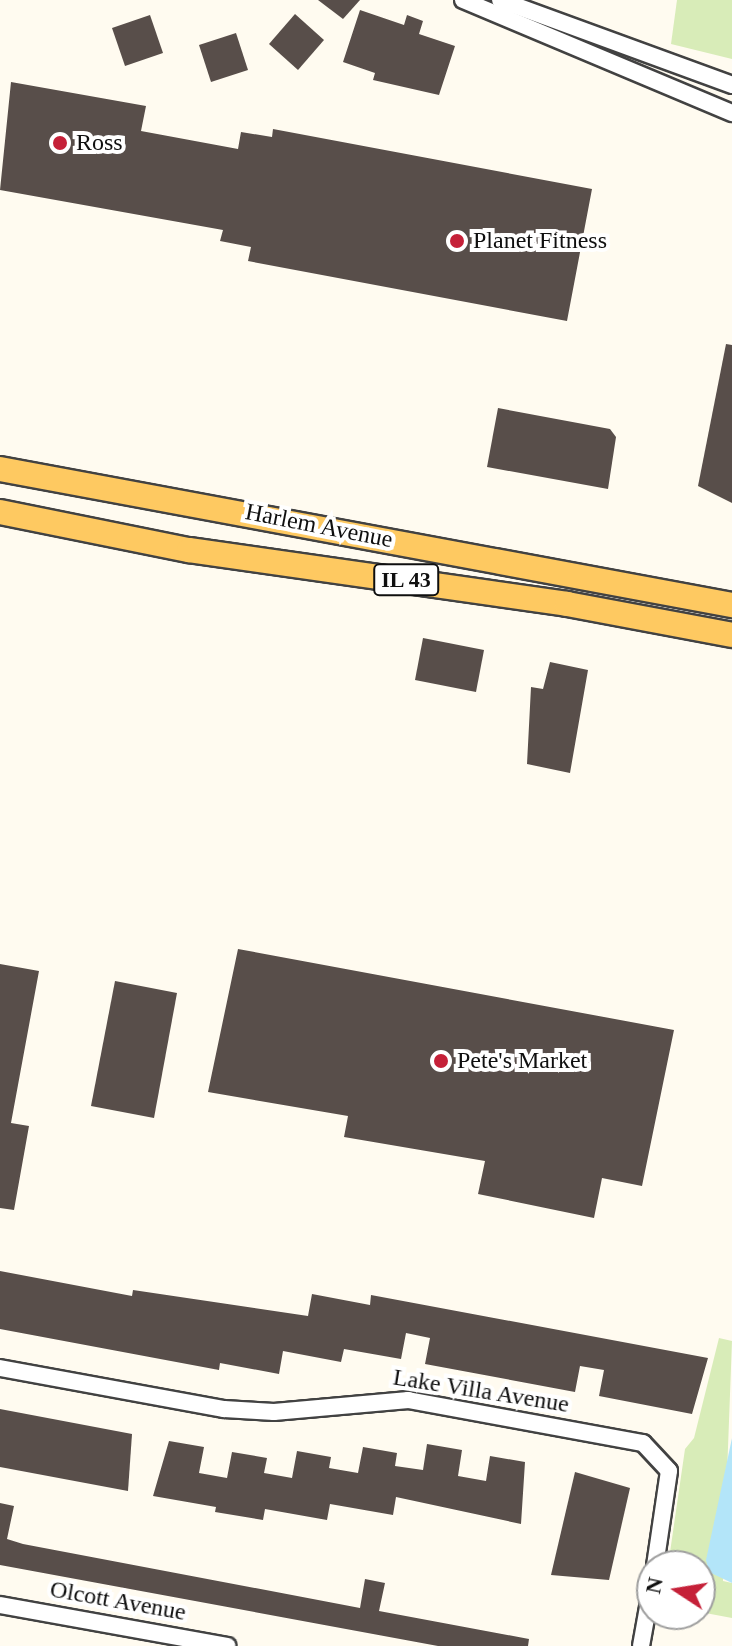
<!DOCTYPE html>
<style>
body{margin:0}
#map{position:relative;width:732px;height:1646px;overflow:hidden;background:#fffbf0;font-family:Georgia,serif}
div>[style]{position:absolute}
.green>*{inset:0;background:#d8ecb8}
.water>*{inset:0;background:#b3e5f9}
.building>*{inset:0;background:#584e4a}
.roads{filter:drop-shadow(2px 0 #424242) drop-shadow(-2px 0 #424242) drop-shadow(0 2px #424242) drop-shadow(0 -2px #424242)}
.minor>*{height:16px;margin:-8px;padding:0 8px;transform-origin:8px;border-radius:8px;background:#fff}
.primary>*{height:24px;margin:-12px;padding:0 12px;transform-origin:12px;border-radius:12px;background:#fec961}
.dots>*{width:22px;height:22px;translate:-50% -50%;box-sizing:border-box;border:4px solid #fff;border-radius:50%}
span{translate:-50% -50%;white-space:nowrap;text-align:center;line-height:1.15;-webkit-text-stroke:8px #fff;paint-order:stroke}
.shield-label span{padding:2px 6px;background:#fff;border:2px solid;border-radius:6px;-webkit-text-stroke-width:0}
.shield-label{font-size:22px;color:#0f0f0f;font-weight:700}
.poi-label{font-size:24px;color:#0f0f0f}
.left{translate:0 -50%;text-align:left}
.street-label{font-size:24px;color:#0f0f0f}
.north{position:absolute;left:636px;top:1550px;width:80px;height:80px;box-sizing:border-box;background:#fff;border:2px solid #9f9f9f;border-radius:50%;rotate:282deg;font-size:22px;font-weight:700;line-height:32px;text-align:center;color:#0f0f0f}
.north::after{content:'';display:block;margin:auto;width:28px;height:36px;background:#c52038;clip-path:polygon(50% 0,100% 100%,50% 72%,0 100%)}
</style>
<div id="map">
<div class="green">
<div style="clip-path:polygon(677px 0,732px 0,732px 59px,671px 44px)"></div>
<div style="clip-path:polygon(719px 1338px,732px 1341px,723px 1581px,732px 1583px,732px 1618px,700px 1612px,700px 1566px,668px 1566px,685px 1449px,694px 1438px)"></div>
</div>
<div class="water">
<div style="clip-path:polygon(732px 1438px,732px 1583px,709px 1572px,706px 1560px)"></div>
</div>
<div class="building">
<div style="clip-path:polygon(318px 0,360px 0,343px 19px)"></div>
<div style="clip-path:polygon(360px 10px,404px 25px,407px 15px,423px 21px,419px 34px,455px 46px,439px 95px,373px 80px,375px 73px,343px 62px)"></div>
<div style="clip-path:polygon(295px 14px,324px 40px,298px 70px,269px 44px)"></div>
<div style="clip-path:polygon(150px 15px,163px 53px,125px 66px,112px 28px)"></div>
<div style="clip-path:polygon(236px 33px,248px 70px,211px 82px,199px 45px)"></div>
<div style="clip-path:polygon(11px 82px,146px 106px,141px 131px,238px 149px,241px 132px,272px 137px,273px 129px,592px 189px,567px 321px,248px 261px,251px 247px,220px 241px,223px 230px,0 190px)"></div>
<div style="clip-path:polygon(726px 344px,732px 345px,732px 503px,698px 486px)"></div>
<div style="clip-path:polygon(498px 408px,610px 429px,616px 437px,608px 489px,487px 467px)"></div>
<div style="clip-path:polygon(423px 638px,484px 650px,476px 692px,415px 680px)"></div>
<div style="clip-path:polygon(550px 662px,588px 670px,570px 773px,527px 764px,531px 687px,543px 689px)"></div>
<div style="clip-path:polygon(238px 949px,674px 1030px,642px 1186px,602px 1178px,594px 1218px,478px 1194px,485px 1161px,344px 1137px,348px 1116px,208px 1092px)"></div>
<div style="clip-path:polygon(0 964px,39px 971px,11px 1123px,29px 1126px,14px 1210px,0 1208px)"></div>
<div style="clip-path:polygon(115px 981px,177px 993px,154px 1118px,91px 1106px)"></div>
<div style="clip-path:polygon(0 1271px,132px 1296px,133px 1290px,308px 1316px,312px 1294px,370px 1305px,371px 1295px,708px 1358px,692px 1414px,599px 1396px,604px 1370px,580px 1366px,575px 1392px,425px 1364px,430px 1338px,406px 1333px,401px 1359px,344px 1349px,341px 1362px,283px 1351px,279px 1374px,220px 1363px,219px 1370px,0 1329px)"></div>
<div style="clip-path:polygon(0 1409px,132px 1434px,128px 1491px,0 1467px)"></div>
<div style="clip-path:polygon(169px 1441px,204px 1447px,199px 1473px,227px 1478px,232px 1452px,267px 1458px,264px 1473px,292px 1478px,297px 1451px,331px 1457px,329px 1468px,358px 1473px,363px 1447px,397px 1453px,395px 1466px,423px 1470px,427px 1444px,462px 1450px,458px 1476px,486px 1481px,490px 1456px,525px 1462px,521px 1524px,396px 1497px,393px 1515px,330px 1504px,327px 1520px,265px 1509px,263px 1520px,215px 1512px,216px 1507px,153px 1496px)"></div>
<div style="clip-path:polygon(575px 1472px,630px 1488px,609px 1580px,551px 1575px)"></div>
<div style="clip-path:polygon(0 1503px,14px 1506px,7px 1539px,23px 1544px,360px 1608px,365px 1579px,385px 1583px,379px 1611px,529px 1639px,528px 1646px,438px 1646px,0 1565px)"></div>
</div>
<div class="roads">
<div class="minor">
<div style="left:463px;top:0;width:292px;rotate:22.8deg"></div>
<div style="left:500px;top:0;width:247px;rotate:20.1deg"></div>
<div style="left:0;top:1368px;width:228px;rotate:10.4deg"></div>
<div style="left:224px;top:1409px;width:50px;rotate:3.4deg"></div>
<div style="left:274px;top:1412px;width:135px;rotate:-5.1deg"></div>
<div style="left:408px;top:1400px;width:239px;rotate:10.4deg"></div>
<div style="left:643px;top:1443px;width:38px;rotate:47deg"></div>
<div style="left:669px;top:1471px;width:96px;rotate:98.4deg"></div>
<div style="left:0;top:1605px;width:231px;rotate:10.2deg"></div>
<div style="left:641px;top:1646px;width:62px;rotate:-79.8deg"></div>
</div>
<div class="primary">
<div style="left:0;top:469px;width:745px;rotate:10.53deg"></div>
<div style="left:0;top:512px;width:193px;rotate:11.4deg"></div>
<div style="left:189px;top:550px;width:382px;rotate:8.1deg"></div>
<div style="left:567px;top:604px;width:168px;rotate:10.6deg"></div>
</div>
</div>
<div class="dots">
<div style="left:60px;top:143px;background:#c52038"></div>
<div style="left:457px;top:241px;background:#c52038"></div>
<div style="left:441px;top:1061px;background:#c52038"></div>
</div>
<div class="shield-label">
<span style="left:406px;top:580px">IL 43</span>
</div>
<div class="poi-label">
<span class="left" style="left:76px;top:143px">Ross</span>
<span class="left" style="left:473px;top:241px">Planet Fitness</span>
<span class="left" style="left:457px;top:1061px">Pete's Market</span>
</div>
<div class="street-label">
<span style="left:319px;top:526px;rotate:11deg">Harlem Avenue</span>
<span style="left:481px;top:1391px;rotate:9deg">Lake Villa Avenue</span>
<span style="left:118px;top:1601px;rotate:10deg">Olcott Avenue</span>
</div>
<div class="north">N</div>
</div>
